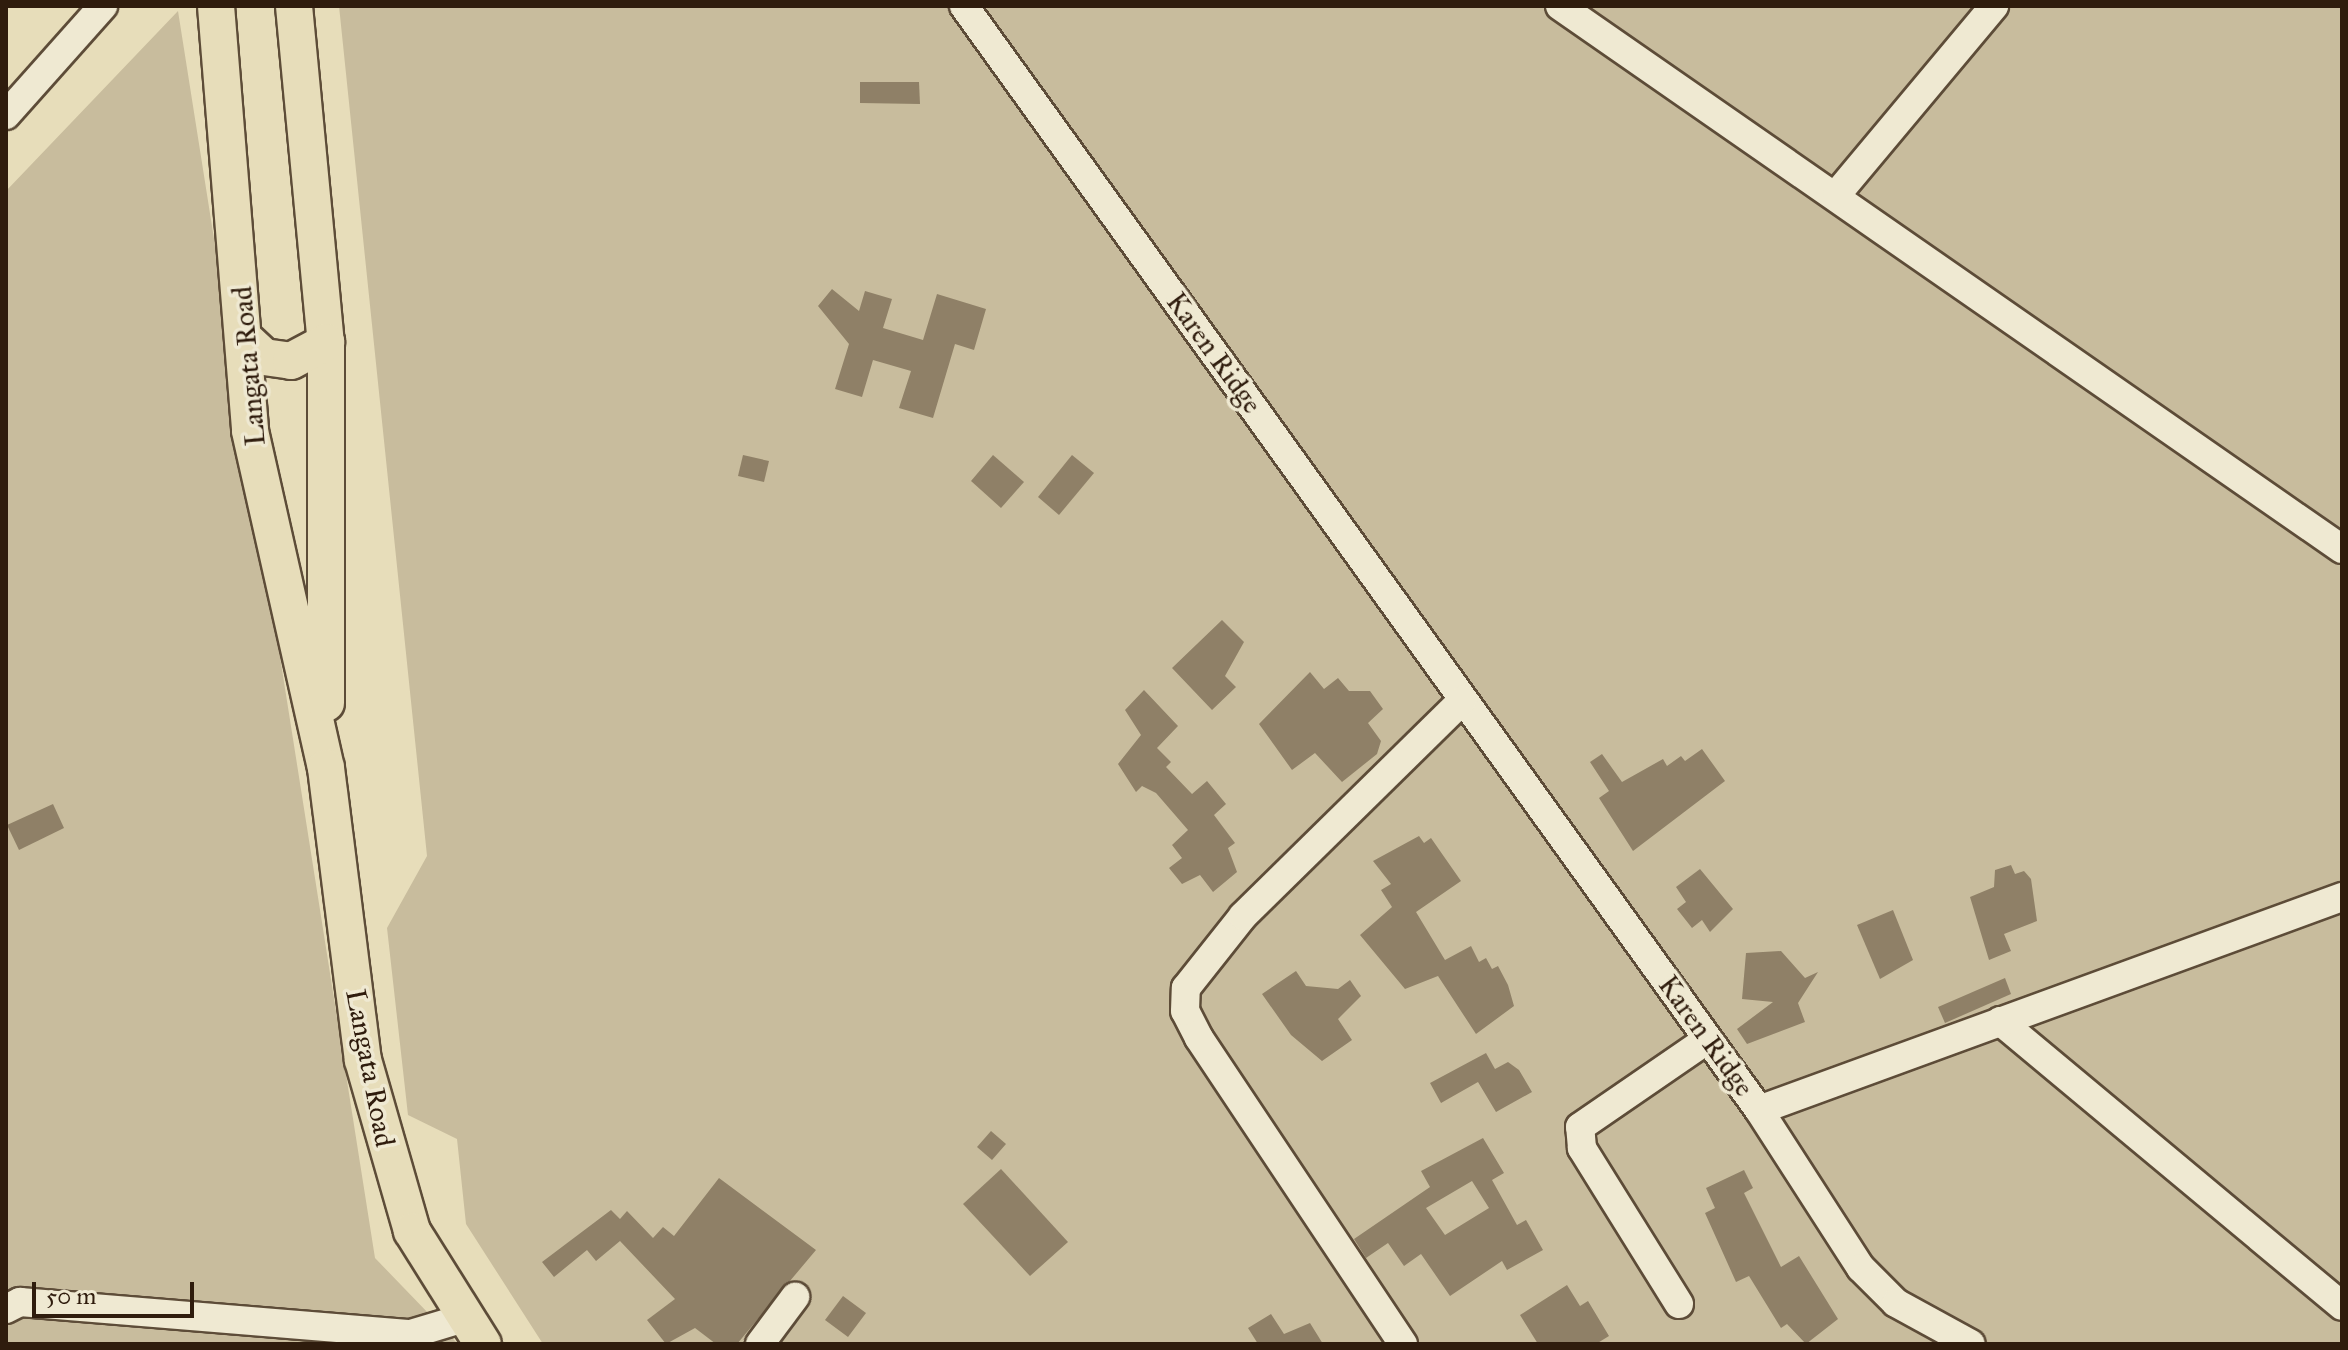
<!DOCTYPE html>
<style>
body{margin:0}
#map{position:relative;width:2348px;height:1350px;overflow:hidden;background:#e7ddba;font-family:"IM FELL Great Primer",serif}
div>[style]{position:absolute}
.green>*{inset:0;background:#c8bc9d}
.building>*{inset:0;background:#8f8067}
.roads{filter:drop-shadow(2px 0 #5d4c38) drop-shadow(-2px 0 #5d4c38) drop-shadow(0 2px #5d4c38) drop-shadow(0 -2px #5d4c38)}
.minor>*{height:28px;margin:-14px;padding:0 14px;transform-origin:14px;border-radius:14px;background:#efe9d2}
.major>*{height:36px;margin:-18px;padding:0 18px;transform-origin:18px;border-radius:18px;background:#e7ddba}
span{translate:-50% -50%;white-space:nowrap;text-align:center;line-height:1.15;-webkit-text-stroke:7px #efe9d2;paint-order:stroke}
.street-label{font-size:28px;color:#2f1c0d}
.frame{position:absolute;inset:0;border:8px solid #2f1c0d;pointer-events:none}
.scale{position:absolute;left:32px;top:1282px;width:162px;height:36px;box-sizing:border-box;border:4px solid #2f1c0d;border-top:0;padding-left:10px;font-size:24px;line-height:28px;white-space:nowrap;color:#2f1c0d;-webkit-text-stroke:6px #efe9d2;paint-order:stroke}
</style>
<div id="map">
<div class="green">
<div style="clip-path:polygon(339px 6px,2342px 6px,2342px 1344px,543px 1344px,466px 1224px,457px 1139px,408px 1115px,387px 928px,427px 856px)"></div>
<div style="clip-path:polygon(178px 11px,375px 1258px,458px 1344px,6px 1344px,6px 191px)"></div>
</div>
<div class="building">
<div style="clip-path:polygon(860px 82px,919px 82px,920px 104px,860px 103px)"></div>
<div style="clip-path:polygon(832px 289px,859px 311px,865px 291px,892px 299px,883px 328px,923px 340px,937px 294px,986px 309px,974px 350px,955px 344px,933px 418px,899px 408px,911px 371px,873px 360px,862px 397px,835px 389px,849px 344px,818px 306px)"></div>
<div style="clip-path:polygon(743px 455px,769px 461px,764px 482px,738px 476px)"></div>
<div style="clip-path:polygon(993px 455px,1024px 482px,1001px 508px,971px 481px)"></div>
<div style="clip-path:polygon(1072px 455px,1094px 473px,1059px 515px,1038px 497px)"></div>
<div style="clip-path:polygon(1222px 620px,1244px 642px,1225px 676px,1236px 687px,1212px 710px,1172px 668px)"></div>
<div style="clip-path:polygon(1310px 672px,1324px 689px,1338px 678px,1349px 691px,1370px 691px,1383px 709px,1368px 723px,1381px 741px,1377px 754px,1342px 782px,1315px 753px,1292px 770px,1259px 724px)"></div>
<div style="clip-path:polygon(1144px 690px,1178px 726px,1157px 748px,1171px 762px,1166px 767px,1192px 794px,1207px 781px,1226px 804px,1214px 815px,1235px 843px,1228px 848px,1237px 872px,1213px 892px,1200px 875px,1182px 884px,1169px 868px,1182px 858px,1172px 845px,1188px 830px,1156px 793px,1142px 786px,1136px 792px,1118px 764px,1141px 735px,1125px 710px)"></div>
<div style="clip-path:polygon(1702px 749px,1725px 781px,1633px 851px,1599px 798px,1609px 791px,1590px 762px,1602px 754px,1622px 782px,1663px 759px,1667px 766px,1681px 756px,1685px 761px)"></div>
<div style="clip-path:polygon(53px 804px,64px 828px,19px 850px,7px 825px)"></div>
<div style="clip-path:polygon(1419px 836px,1424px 843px,1431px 838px,1461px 881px,1416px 912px,1445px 960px,1471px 946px,1479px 962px,1486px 958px,1492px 969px,1498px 966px,1508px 985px,1514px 1006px,1476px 1034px,1438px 976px,1405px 989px,1360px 935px,1392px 907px,1381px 890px,1391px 884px,1373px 861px)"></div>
<div style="clip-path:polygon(2011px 865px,2015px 874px,2024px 871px,2031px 879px,2037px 921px,2004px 934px,2011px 951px,1989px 960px,1970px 897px,1994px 887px,1995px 870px)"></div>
<div style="clip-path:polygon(1700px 869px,1733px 909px,1710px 932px,1702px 920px,1692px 928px,1677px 909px,1686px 902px,1676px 887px)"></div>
<div style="clip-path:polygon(1893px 910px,1913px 960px,1880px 979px,1857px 925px)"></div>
<div style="clip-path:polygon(1781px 951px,1805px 978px,1818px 972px,1798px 1003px,1805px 1022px,1747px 1044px,1737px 1029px,1773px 1002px,1742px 999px,1746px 953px)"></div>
<div style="clip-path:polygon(1296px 971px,1306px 986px,1338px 989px,1350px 980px,1361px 996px,1338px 1019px,1352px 1040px,1322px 1061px,1291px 1035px,1262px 994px)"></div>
<div style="clip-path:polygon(2005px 978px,2011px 994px,1945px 1023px,1938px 1007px)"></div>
<div style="clip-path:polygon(1486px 1053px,1495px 1069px,1508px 1062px,1519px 1070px,1532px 1092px,1496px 1112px,1478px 1082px,1441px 1103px,1430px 1083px)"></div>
<div style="clip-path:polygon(991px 1131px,1006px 1144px,992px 1160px,977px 1147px)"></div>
<div style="clip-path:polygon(evenodd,1483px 1138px,1504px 1173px,1492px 1180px,1517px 1225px,1526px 1220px,1543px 1250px,1507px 1270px,1502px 1261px,1450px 1296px,1421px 1254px,1404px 1266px,1388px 1243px,1366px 1258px,1354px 1239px,1430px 1187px,1421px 1171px,1483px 1138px,1472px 1181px,1489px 1208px,1445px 1235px,1426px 1208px,1472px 1181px)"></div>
<div style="clip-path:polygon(1001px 1169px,1068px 1242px,1030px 1276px,963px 1204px)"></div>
<div style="clip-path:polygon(1744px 1170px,1753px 1188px,1744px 1193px,1781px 1267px,1799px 1256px,1838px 1319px,1806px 1344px,1787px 1324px,1781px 1328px,1749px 1276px,1736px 1282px,1705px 1213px,1715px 1208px,1706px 1188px)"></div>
<div style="clip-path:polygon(719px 1178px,816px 1250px,737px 1344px,716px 1344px,695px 1328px,666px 1344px,647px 1320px,675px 1299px,620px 1241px,596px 1261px,587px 1250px,554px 1277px,542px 1262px,611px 1210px,620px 1219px,627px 1211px,653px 1238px,663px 1227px,674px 1236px)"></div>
<div style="clip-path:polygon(1567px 1285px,1580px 1306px,1588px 1301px,1609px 1336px,1596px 1344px,1538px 1344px,1520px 1315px)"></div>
<div style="clip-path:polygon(843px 1296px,866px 1313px,848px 1337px,825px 1320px)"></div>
<div style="clip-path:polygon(1271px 1314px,1284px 1334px,1310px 1323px,1323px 1344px,1258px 1344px,1248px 1328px)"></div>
</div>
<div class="roads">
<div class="minor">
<div style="left:964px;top:6px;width:1360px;rotate:54.24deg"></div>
<div style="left:1759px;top:1110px;width:188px;rotate:57.2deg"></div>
<div style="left:1861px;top:1268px;width:49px;rotate:45deg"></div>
<div style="left:1896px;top:1303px;width:85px;rotate:28.7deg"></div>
<div style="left:1560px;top:6px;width:952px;rotate:34.78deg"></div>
<div style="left:6px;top:115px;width:146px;rotate:-48.3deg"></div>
<div style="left:1837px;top:194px;width:245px;rotate:-50.1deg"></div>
<div style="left:2000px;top:1021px;width:445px;rotate:39.8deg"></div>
<div style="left:1759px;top:1110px;width:621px;rotate:-20.07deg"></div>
<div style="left:1679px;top:1304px;width:184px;rotate:-121.9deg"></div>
<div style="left:1582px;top:1148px;width:21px;rotate:-95deg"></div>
<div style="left:1580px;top:1127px;width:155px;rotate:-34.5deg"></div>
<div style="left:6px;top:1309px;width:16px;rotate:-27deg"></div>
<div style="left:20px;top:1302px;width:392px;rotate:4.7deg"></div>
<div style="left:411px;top:1334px;width:55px;rotate:-16.8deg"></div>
<div style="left:760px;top:1344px;width:59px;rotate:-53.3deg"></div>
<div style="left:1403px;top:1344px;width:368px;rotate:-123.7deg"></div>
<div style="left:1199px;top:1038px;width:30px;rotate:-117deg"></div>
<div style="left:1185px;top:1011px;width:23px;rotate:-88deg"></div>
<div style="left:1186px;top:988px;width:92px;rotate:-51.6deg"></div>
<div style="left:1243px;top:916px;width:308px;rotate:-44.5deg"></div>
</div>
<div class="major">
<div style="left:216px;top:6px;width:426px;rotate:85.4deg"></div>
<div style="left:250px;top:431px;width:345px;rotate:77.3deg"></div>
<div style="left:326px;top:768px;width:294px;rotate:82.8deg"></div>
<div style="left:363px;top:1060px;width:178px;rotate:74deg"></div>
<div style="left:412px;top:1231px;width:133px;rotate:57.9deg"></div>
<div style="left:294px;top:6px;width:338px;rotate:84.6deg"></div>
<div style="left:326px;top:342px;width:361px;rotate:90deg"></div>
<div style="left:248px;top:342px;width:22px;rotate:43deg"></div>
<div style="left:264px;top:357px;width:27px;rotate:8deg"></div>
<div style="left:291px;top:361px;width:40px;rotate:-28deg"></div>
</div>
</div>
<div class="street-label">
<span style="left:1214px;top:353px;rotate:54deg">Karen Ridge</span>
<span style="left:249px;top:366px;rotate:-95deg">Langata Road</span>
<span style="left:1706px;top:1036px;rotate:54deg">Karen Ridge</span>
<span style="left:370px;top:1068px;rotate:79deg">Langata Road</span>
</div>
<div class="frame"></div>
<div class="scale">50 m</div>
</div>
